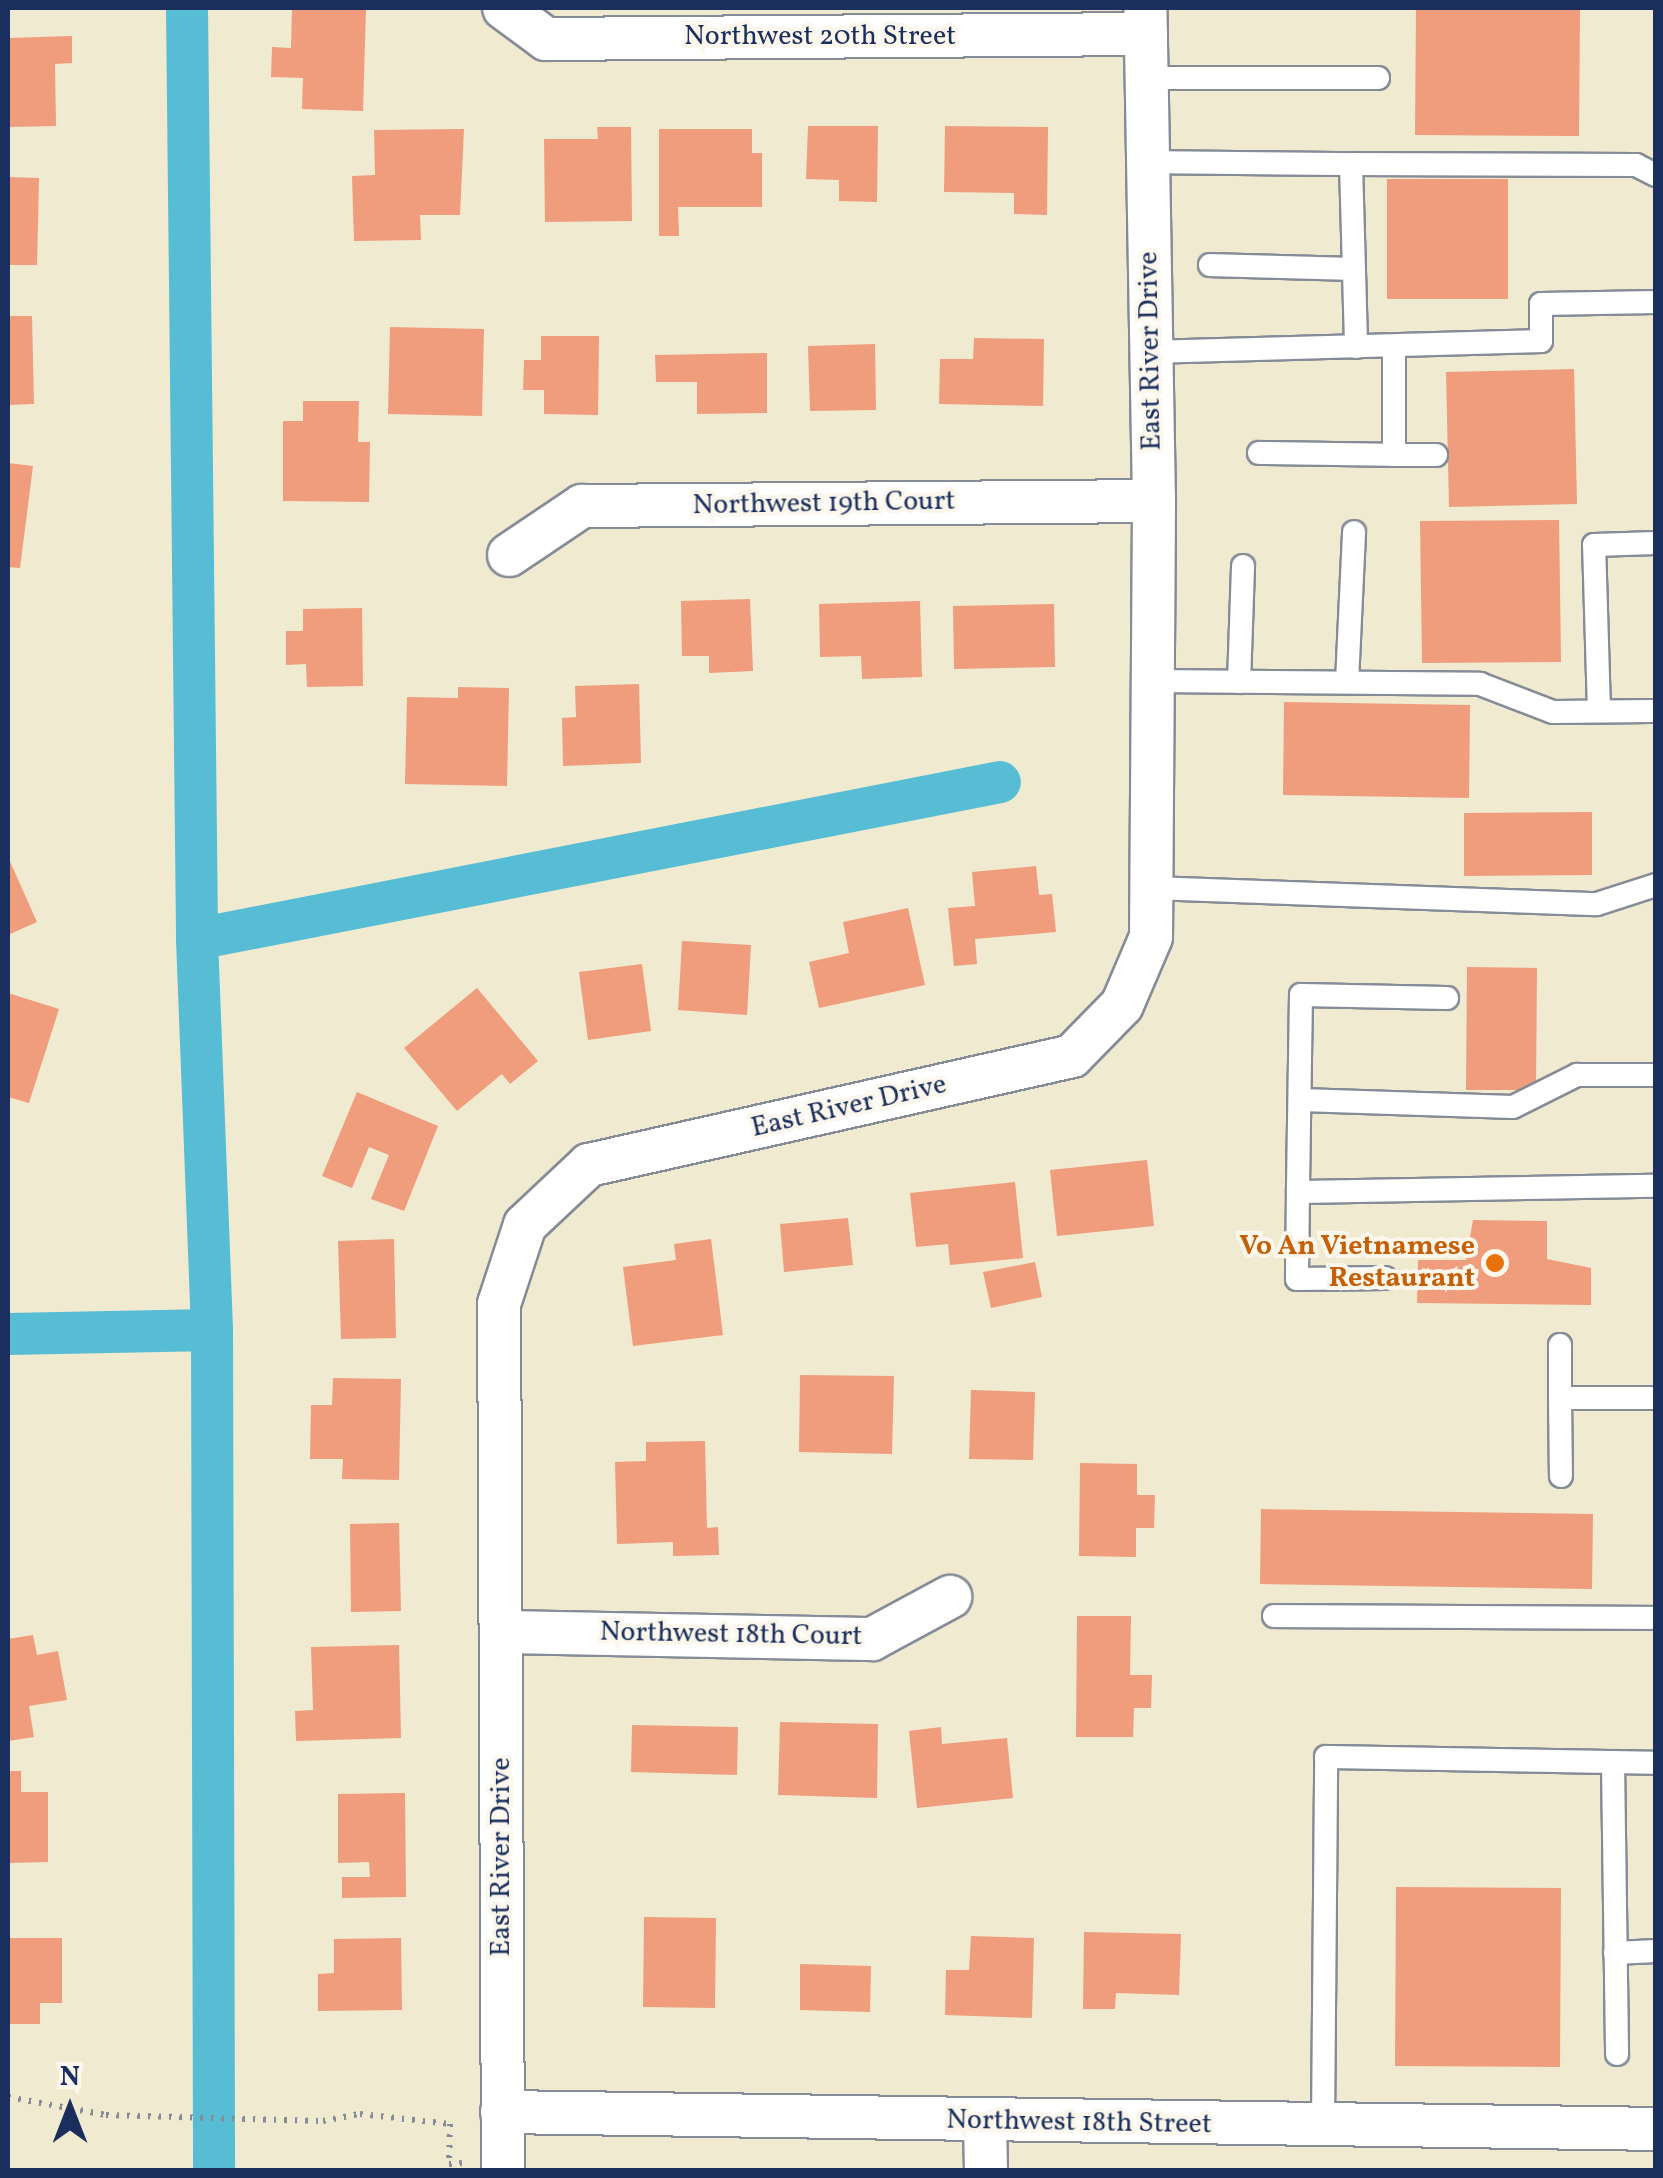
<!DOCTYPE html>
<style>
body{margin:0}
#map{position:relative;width:1663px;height:2178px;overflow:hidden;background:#f0ead0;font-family:Vollkorn,serif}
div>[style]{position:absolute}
.canal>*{height:42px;margin:-21px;padding:0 21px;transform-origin:21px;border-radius:21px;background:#56bdd4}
.building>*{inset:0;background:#ef9d7d}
.path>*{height:6px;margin-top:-3px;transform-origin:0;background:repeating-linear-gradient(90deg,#868c97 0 2.5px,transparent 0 10.5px)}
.roads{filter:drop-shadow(2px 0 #868c97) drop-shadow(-2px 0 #868c97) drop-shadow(0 2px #868c97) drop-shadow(0 -2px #868c97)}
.service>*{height:22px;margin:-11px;padding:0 11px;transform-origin:11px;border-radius:11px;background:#fff}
.minor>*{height:42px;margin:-21px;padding:0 21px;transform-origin:21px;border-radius:21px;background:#fff}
.dots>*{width:28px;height:28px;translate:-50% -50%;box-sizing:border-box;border:5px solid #fbf7ec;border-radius:50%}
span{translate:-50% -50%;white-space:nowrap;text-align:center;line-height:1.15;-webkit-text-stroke:8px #fbf7ec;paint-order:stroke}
.street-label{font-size:28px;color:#1b2f5e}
.food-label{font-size:28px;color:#c56008;font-weight:700}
.right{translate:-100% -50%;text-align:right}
.frame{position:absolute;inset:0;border:10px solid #1b2f5e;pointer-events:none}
.north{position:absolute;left:20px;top:2058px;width:100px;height:100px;-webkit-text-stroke:8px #fbf7ec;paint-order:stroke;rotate:0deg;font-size:28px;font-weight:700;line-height:40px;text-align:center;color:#1b2f5e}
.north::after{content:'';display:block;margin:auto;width:35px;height:45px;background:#1b2f5e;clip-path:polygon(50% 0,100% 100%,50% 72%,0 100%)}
</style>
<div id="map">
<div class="canal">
<div style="left:187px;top:8px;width:931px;rotate:89.38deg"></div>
<div style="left:197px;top:939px;width:391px;rotate:87.8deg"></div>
<div style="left:212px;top:1330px;width:840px;rotate:89.86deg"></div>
<div style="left:197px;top:939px;width:818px;rotate:-11.06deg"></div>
<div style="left:8px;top:1334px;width:204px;rotate:-1.1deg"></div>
</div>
<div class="building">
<div style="clip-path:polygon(292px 8px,366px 8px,363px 111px,302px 109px,303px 78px,271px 77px,272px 47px,291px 48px)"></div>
<div style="clip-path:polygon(1416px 8px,1580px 8px,1579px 136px,1415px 135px)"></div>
<div style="clip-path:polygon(72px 36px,72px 63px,55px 64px,56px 126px,8px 127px,8px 38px)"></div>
<div style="clip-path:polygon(808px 126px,878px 126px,877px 202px,839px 201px,839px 180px,806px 179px)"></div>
<div style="clip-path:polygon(945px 126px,1048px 127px,1047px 215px,1014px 214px,1014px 193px,944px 192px)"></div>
<div style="clip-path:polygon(597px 127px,631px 127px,632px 221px,545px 222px,544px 139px,598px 139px)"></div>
<div style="clip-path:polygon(464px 129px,460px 215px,420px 215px,421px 240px,354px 241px,352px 176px,375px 175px,374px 130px)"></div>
<div style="clip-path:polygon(659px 129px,752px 129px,752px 153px,762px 153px,762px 207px,678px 207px,679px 236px,659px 236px)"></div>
<div style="clip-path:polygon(8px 177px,39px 178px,37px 265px,8px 265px)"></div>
<div style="clip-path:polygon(1387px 179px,1508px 179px,1508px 299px,1387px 299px)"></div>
<div style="clip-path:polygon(8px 316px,32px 316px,34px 404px,8px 405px)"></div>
<div style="clip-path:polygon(390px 327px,484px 329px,482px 416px,388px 414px)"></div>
<div style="clip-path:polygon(541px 336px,599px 336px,598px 415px,544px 414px,544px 390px,523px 390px,524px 360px,541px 360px)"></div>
<div style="clip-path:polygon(974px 338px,1044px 339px,1043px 406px,939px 404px,940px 359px,973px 359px)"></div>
<div style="clip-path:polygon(875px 344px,876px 410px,810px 411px,808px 346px)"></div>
<div style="clip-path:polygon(767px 353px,767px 413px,697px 414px,697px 382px,656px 382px,655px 355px)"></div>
<div style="clip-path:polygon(1574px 369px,1577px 504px,1449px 507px,1446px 372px)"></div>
<div style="clip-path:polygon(303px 401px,359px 401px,358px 442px,370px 442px,369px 502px,283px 501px,283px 421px,303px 421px)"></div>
<div style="clip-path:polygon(8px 463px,33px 466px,20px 568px,8px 567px)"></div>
<div style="clip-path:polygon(1559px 520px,1561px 662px,1422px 663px,1420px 521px)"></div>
<div style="clip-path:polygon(750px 599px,753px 671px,709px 673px,709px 656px,682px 656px,681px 601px)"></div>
<div style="clip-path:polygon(920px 601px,922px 677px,862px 679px,861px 656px,820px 657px,819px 604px)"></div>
<div style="clip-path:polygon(1054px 604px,1055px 667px,954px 669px,953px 606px)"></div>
<div style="clip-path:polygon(362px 608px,363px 686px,307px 687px,306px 664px,286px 665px,286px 631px,303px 631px,303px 609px)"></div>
<div style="clip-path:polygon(639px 684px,641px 763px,563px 766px,562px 718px,576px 717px,575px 686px)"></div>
<div style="clip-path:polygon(458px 687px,509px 688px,507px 786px,405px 784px,407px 697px,458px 698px)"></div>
<div style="clip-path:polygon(1284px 702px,1470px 705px,1469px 798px,1283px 795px)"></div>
<div style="clip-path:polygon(1592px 812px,1592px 875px,1464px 876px,1464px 813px)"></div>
<div style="clip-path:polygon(8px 857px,37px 922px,8px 935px)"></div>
<div style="clip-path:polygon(1036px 866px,1039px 895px,1052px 894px,1056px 932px,975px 939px,977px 964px,954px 966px,948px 908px,975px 906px,972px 872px)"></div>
<div style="clip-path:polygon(908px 908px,925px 985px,819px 1008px,809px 962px,849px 953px,843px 922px)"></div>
<div style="clip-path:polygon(682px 941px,751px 945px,747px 1015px,678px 1010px)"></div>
<div style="clip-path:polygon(642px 964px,651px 1031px,588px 1040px,579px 972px)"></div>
<div style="clip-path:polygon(1467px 967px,1537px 968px,1536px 1090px,1466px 1090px)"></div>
<div style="clip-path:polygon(477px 988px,538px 1061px,510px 1084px,502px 1074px,457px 1111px,404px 1048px)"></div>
<div style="clip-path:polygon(8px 993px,59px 1009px,29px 1103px,8px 1097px)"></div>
<div style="clip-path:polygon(357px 1092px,438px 1126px,404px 1211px,371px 1199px,389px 1155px,369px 1147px,352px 1188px,322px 1176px)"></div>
<div style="clip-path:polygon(1147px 1160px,1154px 1226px,1057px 1236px,1050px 1170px)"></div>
<div style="clip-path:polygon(1015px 1182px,1023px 1258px,950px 1265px,948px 1244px,916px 1247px,910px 1193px)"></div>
<div style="clip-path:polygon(848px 1218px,853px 1265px,784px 1272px,780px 1224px)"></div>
<div style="clip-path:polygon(1473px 1220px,1547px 1221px,1547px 1259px,1591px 1268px,1591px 1305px,1417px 1303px,1418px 1260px,1466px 1260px)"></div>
<div style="clip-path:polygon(394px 1239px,396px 1338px,341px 1339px,338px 1241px)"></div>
<div style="clip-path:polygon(711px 1239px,723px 1335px,633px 1346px,623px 1267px,676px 1260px,674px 1244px)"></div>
<div style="clip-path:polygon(1035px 1262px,1042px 1297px,991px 1308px,983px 1272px)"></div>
<div style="clip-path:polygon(800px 1375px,894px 1376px,892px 1454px,799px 1452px)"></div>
<div style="clip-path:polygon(333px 1378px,401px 1379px,399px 1480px,342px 1479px,343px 1459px,310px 1459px,311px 1405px,332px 1405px)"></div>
<div style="clip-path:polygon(971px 1390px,1035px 1392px,1033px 1460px,969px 1459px)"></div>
<div style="clip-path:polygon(705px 1441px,707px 1528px,718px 1527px,719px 1555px,673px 1556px,673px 1542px,617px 1544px,615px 1462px,646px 1461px,646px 1442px)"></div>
<div style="clip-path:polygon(1080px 1463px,1137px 1464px,1137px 1495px,1155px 1495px,1154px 1528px,1136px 1528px,1136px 1557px,1079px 1556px)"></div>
<div style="clip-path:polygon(1261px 1509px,1593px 1514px,1592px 1589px,1260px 1584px)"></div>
<div style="clip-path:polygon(399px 1523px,401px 1611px,351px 1612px,350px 1524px)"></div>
<div style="clip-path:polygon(1077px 1616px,1131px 1616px,1130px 1675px,1152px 1675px,1151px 1708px,1134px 1708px,1133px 1737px,1076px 1737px)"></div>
<div style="clip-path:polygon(33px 1635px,37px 1655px,58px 1651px,67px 1700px,29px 1706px,34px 1737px,8px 1741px,8px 1639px)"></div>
<div style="clip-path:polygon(399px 1645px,401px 1738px,296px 1741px,295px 1711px,313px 1710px,311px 1647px)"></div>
<div style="clip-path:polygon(780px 1722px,878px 1724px,877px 1798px,778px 1795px)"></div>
<div style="clip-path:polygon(632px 1725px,738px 1727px,737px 1775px,631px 1772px)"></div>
<div style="clip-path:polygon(941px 1727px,942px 1744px,1007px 1738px,1013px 1798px,917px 1808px,909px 1731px)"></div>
<div style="clip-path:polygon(8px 1771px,21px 1771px,21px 1792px,48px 1792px,48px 1862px,8px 1863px)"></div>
<div style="clip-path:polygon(405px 1793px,406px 1897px,342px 1898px,342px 1877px,370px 1877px,369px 1862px,338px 1863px,338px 1794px)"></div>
<div style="clip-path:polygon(1396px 1887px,1561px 1888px,1560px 2067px,1395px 2066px)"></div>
<div style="clip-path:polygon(644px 1917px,716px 1918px,715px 2008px,643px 2007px)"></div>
<div style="clip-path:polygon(1084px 1932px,1181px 1934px,1179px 1995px,1116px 1993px,1115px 2009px,1083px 2009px)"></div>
<div style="clip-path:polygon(971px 1936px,1034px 1938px,1032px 2018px,945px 2015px,946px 1970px,969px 1970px)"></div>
<div style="clip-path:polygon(8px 1938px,62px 1938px,62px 2003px,40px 2003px,40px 2024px,8px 2024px)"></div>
<div style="clip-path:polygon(401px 1938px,402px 2010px,318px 2011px,318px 1974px,334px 1973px,334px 1939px)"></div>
<div style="clip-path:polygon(800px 1964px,871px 1966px,870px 2012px,800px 2010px)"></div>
</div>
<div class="path">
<div style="left:8px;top:2097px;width:100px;rotate:10.4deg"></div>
<div style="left:106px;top:2115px;width:217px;rotate:1.6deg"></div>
<div style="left:323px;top:2121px;width:38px;rotate:-11deg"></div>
<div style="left:360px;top:2114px;width:91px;rotate:6.3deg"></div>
<div style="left:450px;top:2124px;width:40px;rotate:91.4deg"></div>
<div style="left:449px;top:2164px;width:13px;rotate:-4deg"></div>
</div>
<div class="roads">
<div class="service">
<div style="left:1147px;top:78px;width:231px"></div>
<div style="left:1148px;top:162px;width:203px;rotate:0.6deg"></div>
<div style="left:1351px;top:164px;width:183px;rotate:88.4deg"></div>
<div style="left:1351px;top:164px;width:285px;rotate:0.2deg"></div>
<div style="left:1636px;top:165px;width:22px;rotate:27deg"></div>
<div style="left:1210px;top:265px;width:142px;rotate:1.6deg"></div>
<div style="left:1151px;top:352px;width:390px;rotate:-1.6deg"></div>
<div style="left:1541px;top:341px;width:37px;rotate:-90deg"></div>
<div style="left:1541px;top:304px;width:115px;rotate:-1deg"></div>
<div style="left:1259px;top:453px;width:135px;rotate:0.8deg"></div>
<div style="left:1394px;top:455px;width:109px;rotate:-90deg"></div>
<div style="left:1394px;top:455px;width:42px"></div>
<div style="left:1152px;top:681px;width:328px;rotate:0.5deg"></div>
<div style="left:1480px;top:684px;width:78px;rotate:21deg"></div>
<div style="left:1553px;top:712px;width:103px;rotate:-0.6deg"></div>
<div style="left:1239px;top:682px;width:116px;rotate:-88deg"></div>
<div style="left:1347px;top:682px;width:150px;rotate:-87.3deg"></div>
<div style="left:1599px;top:711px;width:166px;rotate:-91.7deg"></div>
<div style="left:1594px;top:545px;width:62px;rotate:-1.8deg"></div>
<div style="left:1152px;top:888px;width:445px;rotate:2.1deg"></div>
<div style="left:1597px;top:904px;width:62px;rotate:-17.9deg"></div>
<div style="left:1447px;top:998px;width:146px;rotate:-178.8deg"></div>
<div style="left:1301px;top:995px;width:197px;rotate:90.9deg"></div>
<div style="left:1298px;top:1192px;width:358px;rotate:-1deg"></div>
<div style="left:1301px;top:1100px;width:212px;rotate:1.9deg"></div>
<div style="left:1513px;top:1107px;width:72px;rotate:-26.6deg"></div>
<div style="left:1577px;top:1075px;width:79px"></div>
<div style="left:1298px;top:1192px;width:87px;rotate:90.7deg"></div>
<div style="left:1297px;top:1279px;width:88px;rotate:-0.7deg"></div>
<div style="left:1560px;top:1345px;width:53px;rotate:90deg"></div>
<div style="left:1560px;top:1398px;width:96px"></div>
<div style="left:1560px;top:1398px;width:78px;rotate:89.3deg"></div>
<div style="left:1274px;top:1616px;width:382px;rotate:0.3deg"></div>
<div style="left:1613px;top:1762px;width:292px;rotate:89.2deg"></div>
<div style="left:1615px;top:1953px;width:41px;rotate:-2.8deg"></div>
<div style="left:1323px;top:2125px;width:368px;rotate:-89.5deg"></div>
<div style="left:1326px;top:1757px;width:330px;rotate:1deg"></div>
</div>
<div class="minor">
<div style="left:504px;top:8px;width:52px;rotate:36.4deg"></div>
<div style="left:546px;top:39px;width:600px;rotate:-0.48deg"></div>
<div style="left:509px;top:555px;width:88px;rotate:-33.9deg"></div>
<div style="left:582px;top:506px;width:572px;rotate:-0.5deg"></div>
<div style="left:501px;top:1632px;width:371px;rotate:1.1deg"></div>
<div style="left:872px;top:1639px;width:89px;rotate:-28.3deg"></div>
<div style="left:502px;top:2112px;width:1154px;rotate:0.84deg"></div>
<div style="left:985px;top:2122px;width:48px;rotate:88.8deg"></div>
<div style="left:503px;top:2170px;width:866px;rotate:-90.26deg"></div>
<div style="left:499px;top:1304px;width:83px;rotate:-71.8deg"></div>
<div style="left:525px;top:1225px;width:88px;rotate:-43.2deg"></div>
<div style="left:589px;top:1165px;width:495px;rotate:-12.7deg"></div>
<div style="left:1072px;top:1056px;width:71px;rotate:-45.6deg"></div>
<div style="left:1122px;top:1005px;width:74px;rotate:-66.9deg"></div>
<div style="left:1151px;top:937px;width:436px;rotate:-89.6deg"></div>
<div style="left:1154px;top:501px;width:493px;rotate:-91deg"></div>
</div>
</div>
<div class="dots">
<div style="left:1495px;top:1263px;background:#e8710a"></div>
</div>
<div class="street-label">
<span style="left:820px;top:37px">Northwest 20th Street</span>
<span style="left:1151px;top:351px;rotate:-91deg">East River Drive</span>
<span style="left:824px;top:504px;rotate:-1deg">Northwest 19th Court</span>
<span style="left:849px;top:1107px;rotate:-13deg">East River Drive</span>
<span style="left:731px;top:1635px;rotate:1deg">Northwest 18th Court</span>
<span style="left:502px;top:1857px;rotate:-90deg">East River Drive</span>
<span style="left:1079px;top:2123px;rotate:1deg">Northwest 18th Street</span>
</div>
<div class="food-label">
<span class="right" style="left:1475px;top:1263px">Vo An Vietnamese<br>Restaurant</span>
</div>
<div class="frame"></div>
<div class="north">N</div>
</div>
